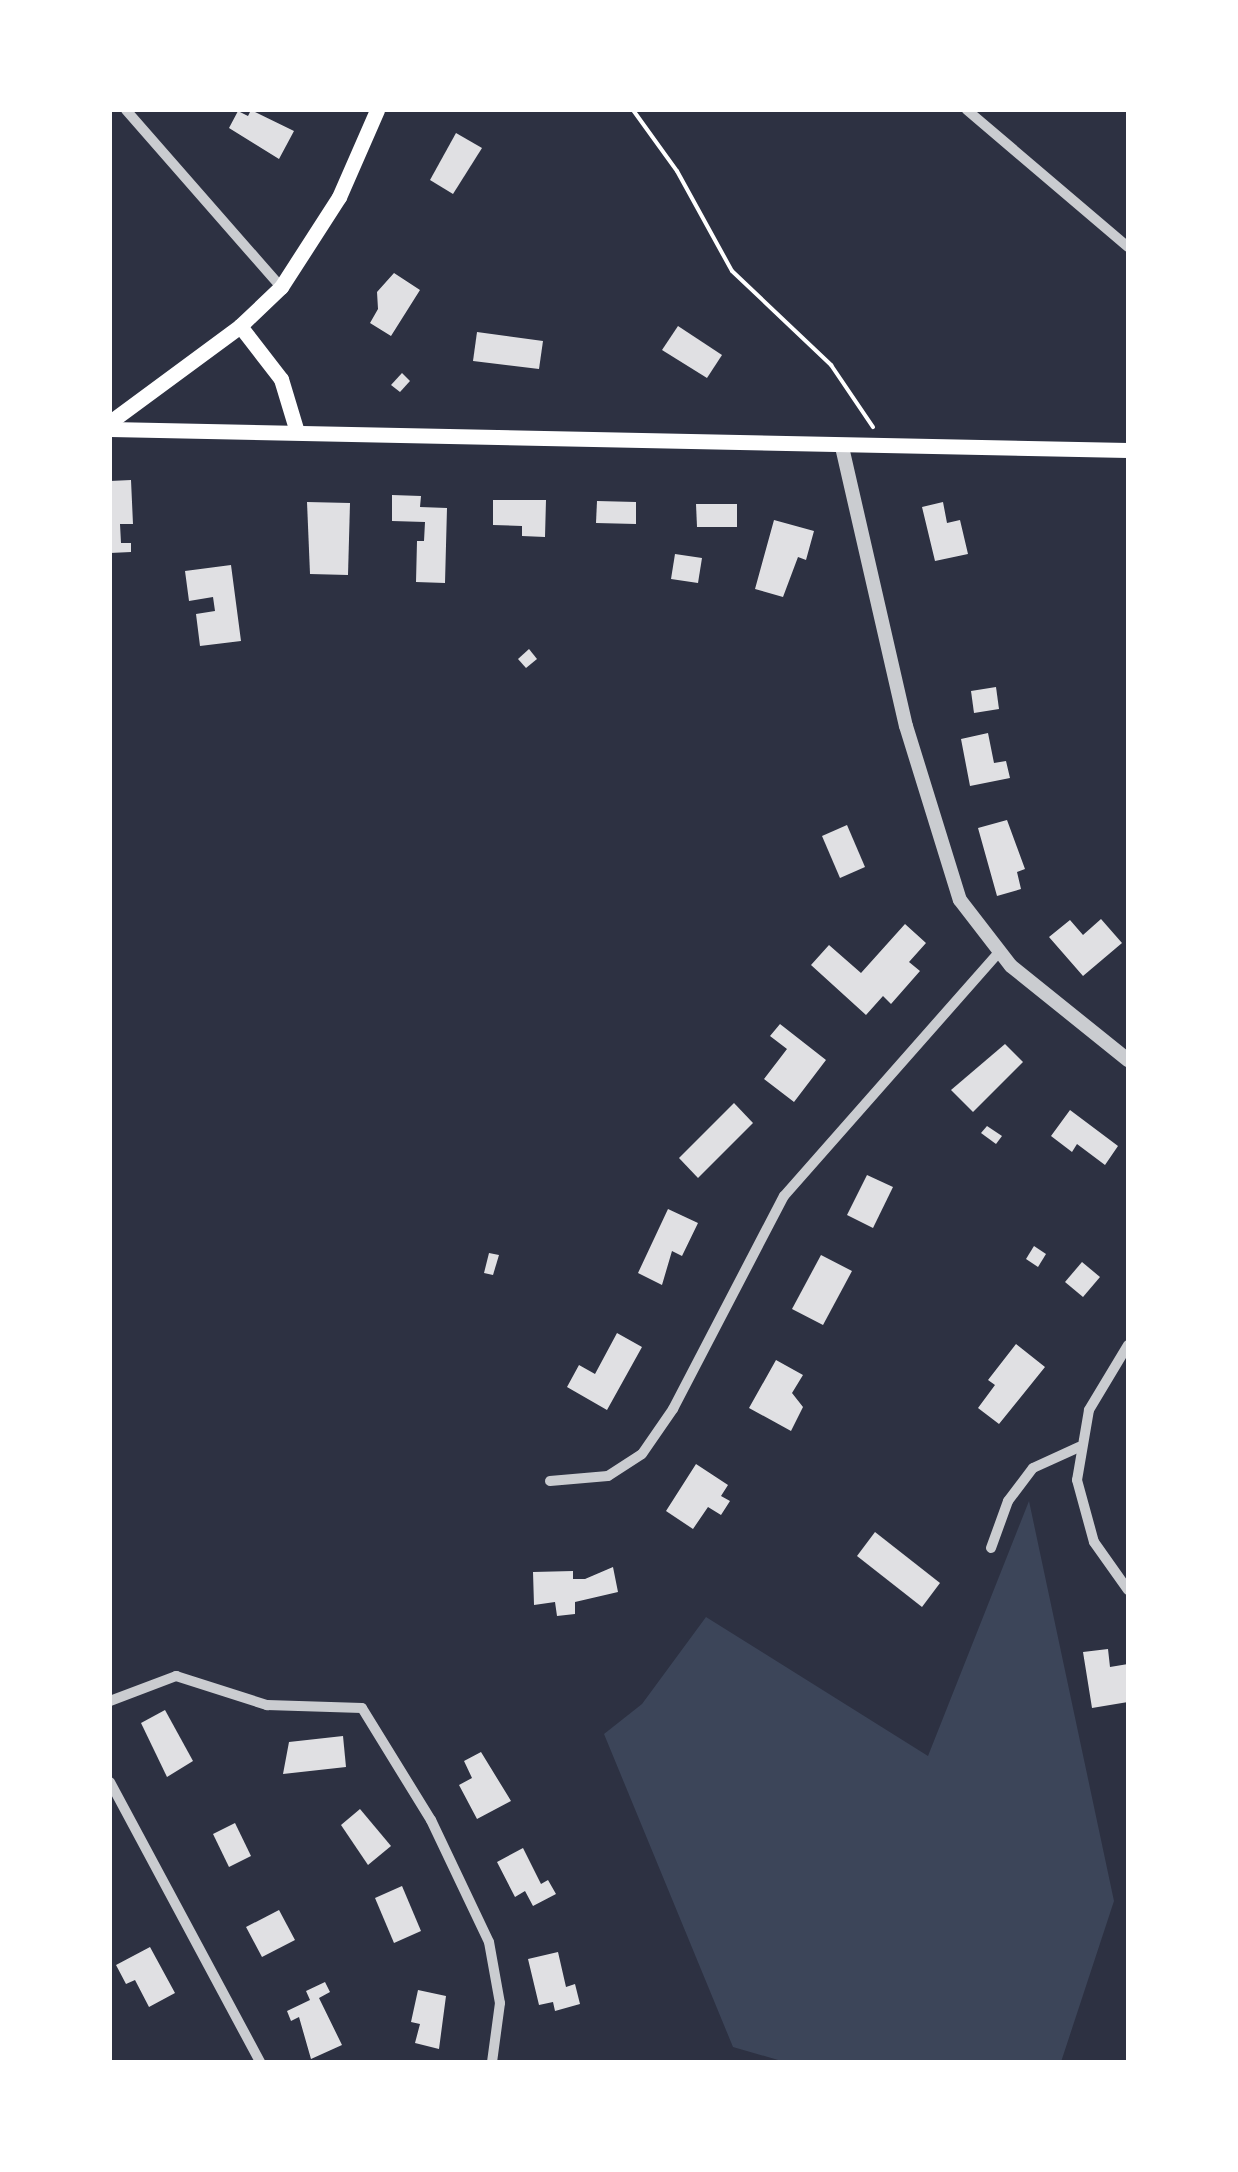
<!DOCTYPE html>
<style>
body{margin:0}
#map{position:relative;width:1238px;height:2172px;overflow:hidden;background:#2d3142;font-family:Helvetica,sans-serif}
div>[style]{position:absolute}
.green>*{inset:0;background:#3c4559}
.building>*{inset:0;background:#e0e0e3}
.path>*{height:4px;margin:-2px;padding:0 2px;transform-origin:2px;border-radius:2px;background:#fff}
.minor>*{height:10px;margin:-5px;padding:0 5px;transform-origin:5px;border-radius:5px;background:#caccd0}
.tertiary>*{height:14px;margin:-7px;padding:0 7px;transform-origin:7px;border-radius:7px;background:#caccd0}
.secondary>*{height:15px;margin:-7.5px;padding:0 7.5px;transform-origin:7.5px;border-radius:7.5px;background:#fff}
span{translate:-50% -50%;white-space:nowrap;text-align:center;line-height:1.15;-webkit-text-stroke:8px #fff;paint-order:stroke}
.frame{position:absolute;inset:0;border:112px solid #fff;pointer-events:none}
</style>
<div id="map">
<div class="green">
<div style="clip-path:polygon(1029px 1501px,1114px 1901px,1061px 2062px,785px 2062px,733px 2047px,604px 1734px,642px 1704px,706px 1617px,928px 1756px)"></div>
</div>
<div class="building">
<div style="clip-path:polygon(251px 110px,294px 131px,279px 159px,229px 128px,238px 111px,248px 116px)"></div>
<div style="clip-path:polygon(456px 133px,482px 148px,453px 194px,430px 180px)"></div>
<div style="clip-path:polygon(394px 273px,420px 290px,391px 336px,370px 323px,378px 309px,377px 292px)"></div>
<div style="clip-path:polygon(678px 326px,722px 355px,707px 378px,662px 350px)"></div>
<div style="clip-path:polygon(477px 332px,543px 341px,539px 369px,473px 361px)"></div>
<div style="clip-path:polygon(402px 373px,410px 381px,400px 392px,391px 385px)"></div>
<div style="clip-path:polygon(131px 480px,133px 524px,120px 524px,121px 543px,131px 543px,131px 552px,110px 553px,110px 481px)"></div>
<div style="clip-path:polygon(392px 495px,421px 496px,420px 507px,447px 508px,445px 583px,416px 582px,417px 541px,424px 541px,425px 522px,392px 521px)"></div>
<div style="clip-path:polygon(493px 500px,546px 500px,545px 537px,522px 536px,522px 526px,493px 525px)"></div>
<div style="clip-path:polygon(597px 501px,636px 502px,636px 524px,596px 523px)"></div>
<div style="clip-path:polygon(307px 502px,350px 503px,348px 575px,310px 574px)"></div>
<div style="clip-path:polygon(943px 502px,947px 523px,960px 520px,968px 554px,935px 561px,922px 507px)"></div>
<div style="clip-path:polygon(696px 504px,737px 504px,737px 527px,697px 527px)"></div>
<div style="clip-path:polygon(774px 520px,814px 531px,806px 560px,798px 557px,783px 597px,755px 589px)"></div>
<div style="clip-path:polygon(675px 554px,702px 558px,698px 583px,671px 579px)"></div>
<div style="clip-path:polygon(231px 565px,241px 641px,200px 646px,196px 614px,215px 611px,213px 597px,189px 601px,185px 571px)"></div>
<div style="clip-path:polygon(529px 649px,537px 659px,526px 668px,518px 659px)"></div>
<div style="clip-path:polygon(996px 687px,999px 709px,974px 713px,971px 691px)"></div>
<div style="clip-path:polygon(988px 733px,994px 763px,1006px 761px,1010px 778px,970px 786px,961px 739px)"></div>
<div style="clip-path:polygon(1007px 820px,1025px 869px,1017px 872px,1021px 889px,997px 896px,978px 828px)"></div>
<div style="clip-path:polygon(847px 825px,865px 867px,840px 878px,822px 836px)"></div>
<div style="clip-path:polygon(1101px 919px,1122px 943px,1083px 976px,1049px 937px,1070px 920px,1083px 935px)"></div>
<div style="clip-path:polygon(905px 924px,926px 943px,909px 962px,920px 971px,891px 1004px,883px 996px,866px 1015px,811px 965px,829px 945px,861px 973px)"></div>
<div style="clip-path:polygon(780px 1024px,826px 1060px,794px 1102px,764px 1079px,787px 1049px,770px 1036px)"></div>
<div style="clip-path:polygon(1005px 1044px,1023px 1062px,973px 1112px,951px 1090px)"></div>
<div style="clip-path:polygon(734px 1103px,753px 1123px,698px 1178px,679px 1158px)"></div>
<div style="clip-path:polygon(1070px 1110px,1118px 1146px,1105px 1165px,1077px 1144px,1072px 1152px,1051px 1136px)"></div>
<div style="clip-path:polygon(987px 1126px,1002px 1136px,996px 1144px,981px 1133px)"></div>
<div style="clip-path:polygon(867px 1175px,893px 1187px,873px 1228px,847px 1215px)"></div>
<div style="clip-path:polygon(668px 1209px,698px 1223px,682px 1256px,672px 1251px,662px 1285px,638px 1273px)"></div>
<div style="clip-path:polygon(1034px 1246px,1046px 1254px,1038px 1267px,1026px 1259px)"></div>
<div style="clip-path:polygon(489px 1253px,499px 1255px,493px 1275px,484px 1273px)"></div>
<div style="clip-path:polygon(821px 1255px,852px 1271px,823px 1325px,792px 1309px)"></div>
<div style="clip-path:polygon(1082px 1262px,1100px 1277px,1083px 1297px,1065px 1282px)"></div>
<div style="clip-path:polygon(617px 1333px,642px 1347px,607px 1410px,567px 1387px,579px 1365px,595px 1374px)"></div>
<div style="clip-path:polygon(1016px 1344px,1045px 1367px,999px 1424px,978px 1408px,995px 1385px,988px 1380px)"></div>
<div style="clip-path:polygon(776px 1360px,803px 1375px,792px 1393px,803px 1407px,791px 1431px,749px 1408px)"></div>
<div style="clip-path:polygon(696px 1464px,728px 1485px,721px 1496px,730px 1501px,721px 1515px,708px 1507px,693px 1529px,666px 1511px)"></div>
<div style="clip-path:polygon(875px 1532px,940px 1583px,922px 1607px,857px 1556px)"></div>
<div style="clip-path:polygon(613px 1567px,618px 1592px,575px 1602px,575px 1614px,557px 1616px,555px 1602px,534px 1605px,533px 1572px,573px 1571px,573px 1579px,585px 1579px)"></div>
<div style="clip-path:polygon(1108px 1649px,1110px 1667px,1128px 1664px,1128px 1702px,1092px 1708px,1083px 1652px)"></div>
<div style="clip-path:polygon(165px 1710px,193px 1761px,167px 1777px,141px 1723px)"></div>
<div style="clip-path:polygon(343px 1736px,346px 1767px,283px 1774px,289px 1742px)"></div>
<div style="clip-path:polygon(481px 1752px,511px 1801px,477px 1819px,459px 1785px,472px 1778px,464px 1761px)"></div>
<div style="clip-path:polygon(360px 1809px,391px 1846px,368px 1865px,341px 1825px)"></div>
<div style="clip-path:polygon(235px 1823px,251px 1856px,229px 1867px,213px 1834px)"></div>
<div style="clip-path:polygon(523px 1848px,541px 1884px,548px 1880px,556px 1894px,533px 1906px,525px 1891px,515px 1897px,497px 1862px)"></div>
<div style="clip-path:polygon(402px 1886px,421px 1931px,394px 1943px,375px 1898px)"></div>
<div style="clip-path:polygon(279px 1910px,295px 1940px,262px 1957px,246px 1927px)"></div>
<div style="clip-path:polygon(150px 1947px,175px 1993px,149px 2007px,135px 1980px,126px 1984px,116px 1965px)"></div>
<div style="clip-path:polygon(558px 1952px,566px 1987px,575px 1984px,580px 2004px,555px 2011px,553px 2002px,539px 2005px,528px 1959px)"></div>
<div style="clip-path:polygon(325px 1982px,330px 1992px,319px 1998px,342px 2045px,311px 2059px,299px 2017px,291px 2021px,287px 2011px,310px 2000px,306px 1991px)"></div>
<div style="clip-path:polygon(418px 1990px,446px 1996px,439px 2049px,415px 2043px,420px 2024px,411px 2022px)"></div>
</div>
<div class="path">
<div style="left:633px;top:110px;width:75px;rotate:54.2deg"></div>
<div style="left:677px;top:171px;width:114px;rotate:61.2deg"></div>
<div style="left:732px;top:271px;width:137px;rotate:43.5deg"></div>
<div style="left:831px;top:365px;width:75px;rotate:55.9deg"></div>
</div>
<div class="minor">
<div style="left:126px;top:110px;width:235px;rotate:48.8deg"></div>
<div style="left:967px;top:110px;width:211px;rotate:40.4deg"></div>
<div style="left:1128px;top:1345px;width:76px;rotate:121deg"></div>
<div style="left:1089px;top:1410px;width:71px;rotate:99.7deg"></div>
<div style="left:1077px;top:1480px;width:64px;rotate:74.7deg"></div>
<div style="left:1094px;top:1542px;width:59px;rotate:54.7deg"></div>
<div style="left:550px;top:1481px;width:58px;rotate:-4.9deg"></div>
<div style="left:608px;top:1476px;width:40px;rotate:-32.9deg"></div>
<div style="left:642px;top:1454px;width:55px;rotate:-55.4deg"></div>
<div style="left:673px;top:1409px;width:240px;rotate:-62.5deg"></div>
<div style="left:784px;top:1196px;width:324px;rotate:-48.6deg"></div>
<div style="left:991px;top:1548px;width:50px;rotate:-70.1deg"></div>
<div style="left:1008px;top:1501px;width:41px;rotate:-52.9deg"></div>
<div style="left:1033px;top:1468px;width:51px;rotate:-24.5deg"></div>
<div style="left:110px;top:1701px;width:71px;rotate:-20.7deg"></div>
<div style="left:176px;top:1676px;width:96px;rotate:17.7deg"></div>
<div style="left:267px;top:1705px;width:95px;rotate:1.8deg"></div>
<div style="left:362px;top:1708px;width:132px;rotate:58.4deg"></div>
<div style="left:431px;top:1820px;width:135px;rotate:64.6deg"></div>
<div style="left:489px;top:1942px;width:62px;rotate:79.8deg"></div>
<div style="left:500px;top:2003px;width:60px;rotate:97.7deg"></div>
<div style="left:110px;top:1782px;width:318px;rotate:61.8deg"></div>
</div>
<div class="tertiary">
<div style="left:842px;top:447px;width:286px;rotate:77.1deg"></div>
<div style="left:906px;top:726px;width:182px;rotate:72.8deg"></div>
<div style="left:960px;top:900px;width:83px;rotate:52.3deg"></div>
<div style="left:1011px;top:966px;width:150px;rotate:38.8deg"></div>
</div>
<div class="secondary">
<div style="left:240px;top:326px;width:67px;rotate:52.3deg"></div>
<div style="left:281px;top:379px;width:55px;rotate:73.2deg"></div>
<div style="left:110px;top:422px;width:162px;rotate:-36.4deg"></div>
<div style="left:240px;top:326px;width:57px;rotate:-43.6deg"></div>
<div style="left:281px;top:287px;width:107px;rotate:-57.2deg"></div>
<div style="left:339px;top:197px;width:95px;rotate:-66.4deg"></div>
<div style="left:110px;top:429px;width:1018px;rotate:1.18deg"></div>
</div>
<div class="frame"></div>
</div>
